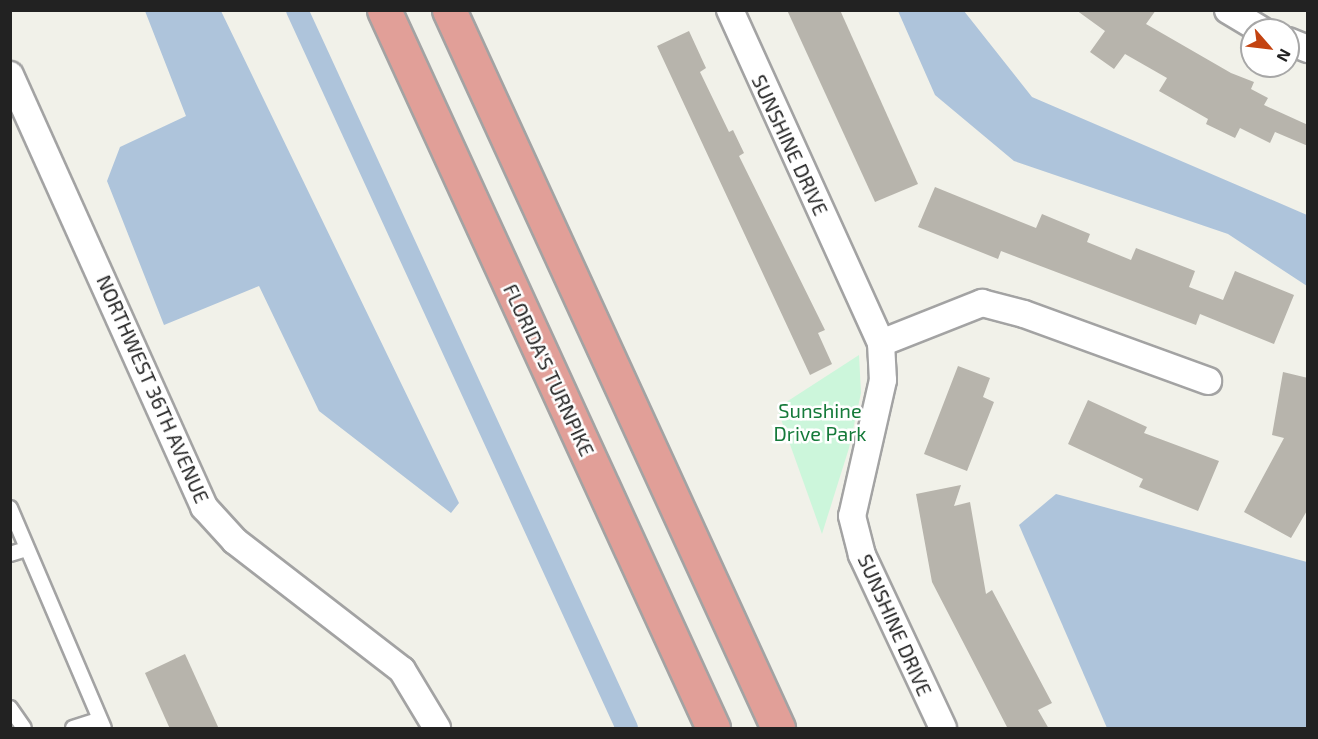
<!DOCTYPE html>
<style>
body{margin:0}
#map{position:relative;width:1318px;height:739px;overflow:hidden;background:#f1f1e9;font-family:"Exo 2",sans-serif}
div>[style]{position:absolute}
.park>*{inset:0;background:#ccf6db}
.water>*{inset:0;background:#aec4db}
.canal>*{height:22px;margin:-11px;padding:0 11px;transform-origin:11px;border-radius:11px;background:#aec4db}
.building>*{inset:0;background:#b7b4ac}
.roads{filter:drop-shadow(2px 0 #a3a3a3) drop-shadow(-2px 0 #a3a3a3) drop-shadow(0 2px #a3a3a3) drop-shadow(0 -2px #a3a3a3)}
.lane>*{height:14px;margin:-7px;padding:0 7px;transform-origin:7px;border-radius:7px;background:#fff}
.street>*{height:26px;margin:-13px;padding:0 13px;transform-origin:13px;border-radius:13px;background:#fff}
.highway>*{height:33px;margin:-16.5px;padding:0 16.5px;transform-origin:16.5px;border-radius:16.5px;background:#e19f98}
span{translate:-50% -50%;white-space:nowrap;text-align:center;line-height:1.15;-webkit-text-stroke:5px #fff;paint-order:stroke}
.street-label{font-size:20px;color:#222}
.park-label{font-size:20px;color:#157a3a}
.frame{position:absolute;inset:0;border:12px solid #222;pointer-events:none}
.north{position:absolute;left:1240px;top:18px;width:60px;height:60px;box-sizing:border-box;background:#fff;border:2px solid #a7a7a7;border-radius:50%;rotate:118deg;font-size:16px;font-weight:700;line-height:24px;text-align:center;color:#222}
.north::after{content:'';display:block;margin:auto;width:21px;height:27px;background:#c34311;clip-path:polygon(50% 0,100% 100%,50% 72%,0 100%)}
</style>
<div id="map">
<div class="park">
<div style="clip-path:polygon(859px 355px,861px 393px,849px 448px,822px 534px,777px 408px)"></div>
</div>
<div class="water">
<div style="clip-path:polygon(145px 11px,221px 11px,459px 503px,451px 513px,319px 411px,259px 286px,164px 325px,107px 181px,120px 147px,186px 116px)"></div>
<div style="clip-path:polygon(898px 11px,964px 11px,1032px 97px,1307px 215px,1307px 286px,1228px 234px,1014px 161px,935px 95px)"></div>
<div style="clip-path:polygon(1056px 494px,1307px 562px,1307px 728px,1107px 728px,1019px 525px)"></div>
</div>
<div class="canal">
<div style="left:297px;top:10px;width:790px;rotate:65.32deg"></div>
</div>
<div class="building">
<div style="clip-path:polygon(787px 10px,840px 10px,918px 184px,875px 202px)"></div>
<div style="clip-path:polygon(1076px 10px,1156px 10px,1146px 24px,1231px 73px,1254px 82px,1251px 89px,1268px 98px,1264px 105px,1308px 125px,1308px 146px,1275px 132px,1270px 143px,1240px 128px,1235px 138px,1206px 124px,1208px 119px,1159px 91px,1167px 78px,1125px 54px,1114px 69px,1090px 52px,1105px 31px)"></div>
<div style="clip-path:polygon(689px 31px,706px 68px,700px 72px,729px 132px,733px 130px,744px 153px,739px 156px,825px 330px,818px 333px,832px 364px,810px 375px,657px 46px)"></div>
<div style="clip-path:polygon(935px 187px,1036px 228px,1042px 214px,1090px 234px,1087px 242px,1131px 260px,1136px 248px,1195px 271px,1189px 287px,1223px 300px,1235px 271px,1294px 295px,1274px 344px,1200px 314px,1196px 325px,1001px 251px,998px 259px,918px 227px)"></div>
<div style="clip-path:polygon(958px 366px,990px 378px,983px 397px,994px 402px,967px 471px,924px 454px)"></div>
<div style="clip-path:polygon(1283px 372px,1308px 378px,1308px 509px,1291px 538px,1244px 512px,1284px 438px,1272px 435px)"></div>
<div style="clip-path:polygon(1088px 400px,1147px 427px,1144px 433px,1219px 461px,1198px 511px,1139px 487px,1143px 479px,1068px 444px)"></div>
<div style="clip-path:polygon(961px 485px,954px 506px,970px 502px,986px 594px,992px 590px,1052px 703px,1038px 710px,1049px 729px,1008px 729px,932px 582px,916px 494px)"></div>
<div style="clip-path:polygon(185px 654px,219px 729px,170px 729px,145px 673px)"></div>
</div>
<div class="roads">
<div class="lane">
<div style="left:10px;top:508px;width:239px;rotate:66.9deg"></div>
<div style="left:10px;top:554px;width:17px;rotate:-17deg"></div>
<div style="left:10px;top:708px;width:24px;rotate:55deg"></div>
<div style="left:73px;top:728px;width:28px;rotate:-18deg"></div>
</div>
<div class="street">
<div style="left:730px;top:10px;width:366px;rotate:65.6deg"></div>
<div style="left:881px;top:343px;width:37px;rotate:87deg"></div>
<div style="left:883px;top:380px;width:139px;rotate:102.8deg"></div>
<div style="left:852px;top:516px;width:40px;rotate:75.6deg"></div>
<div style="left:862px;top:555px;width:191px;rotate:64.9deg"></div>
<div style="left:1228px;top:10px;width:39px;rotate:31deg"></div>
<div style="left:1288px;top:41px;width:22px;rotate:22deg"></div>
<div style="left:10px;top:75px;width:474px;rotate:65.8deg"></div>
<div style="left:204px;top:507px;width:46px;rotate:47.6deg"></div>
<div style="left:235px;top:541px;width:211px;rotate:37.7deg"></div>
<div style="left:402px;top:670px;width:68px;rotate:58.9deg"></div>
<div style="left:881px;top:343px;width:109px;rotate:-21.6deg"></div>
<div style="left:982px;top:303px;width:43px;rotate:14.7deg"></div>
<div style="left:1024px;top:314px;width:196px;rotate:20deg"></div>
</div>
<div class="highway">
<div style="left:384px;top:10px;width:790px;rotate:65.38deg"></div>
<div style="left:449px;top:10px;width:790px;rotate:65.38deg"></div>
</div>
</div>
<div class="street-label">
<span style="left:790px;top:145px;rotate:65deg">SUNSHINE DRIVE</span>
<span style="left:549px;top:370px;rotate:65deg">FLORIDA'S TURNPIKE</span>
<span style="left:153px;top:389px;rotate:66deg">NORTHWEST 36TH AVENUE</span>
<span style="left:895px;top:625px;rotate:66deg">SUNSHINE DRIVE</span>
</div>
<div class="park-label">
<span style="left:820px;top:422px">Sunshine<br>Drive Park</span>
</div>
<div class="frame"></div>
<div class="north">N</div>
</div>
